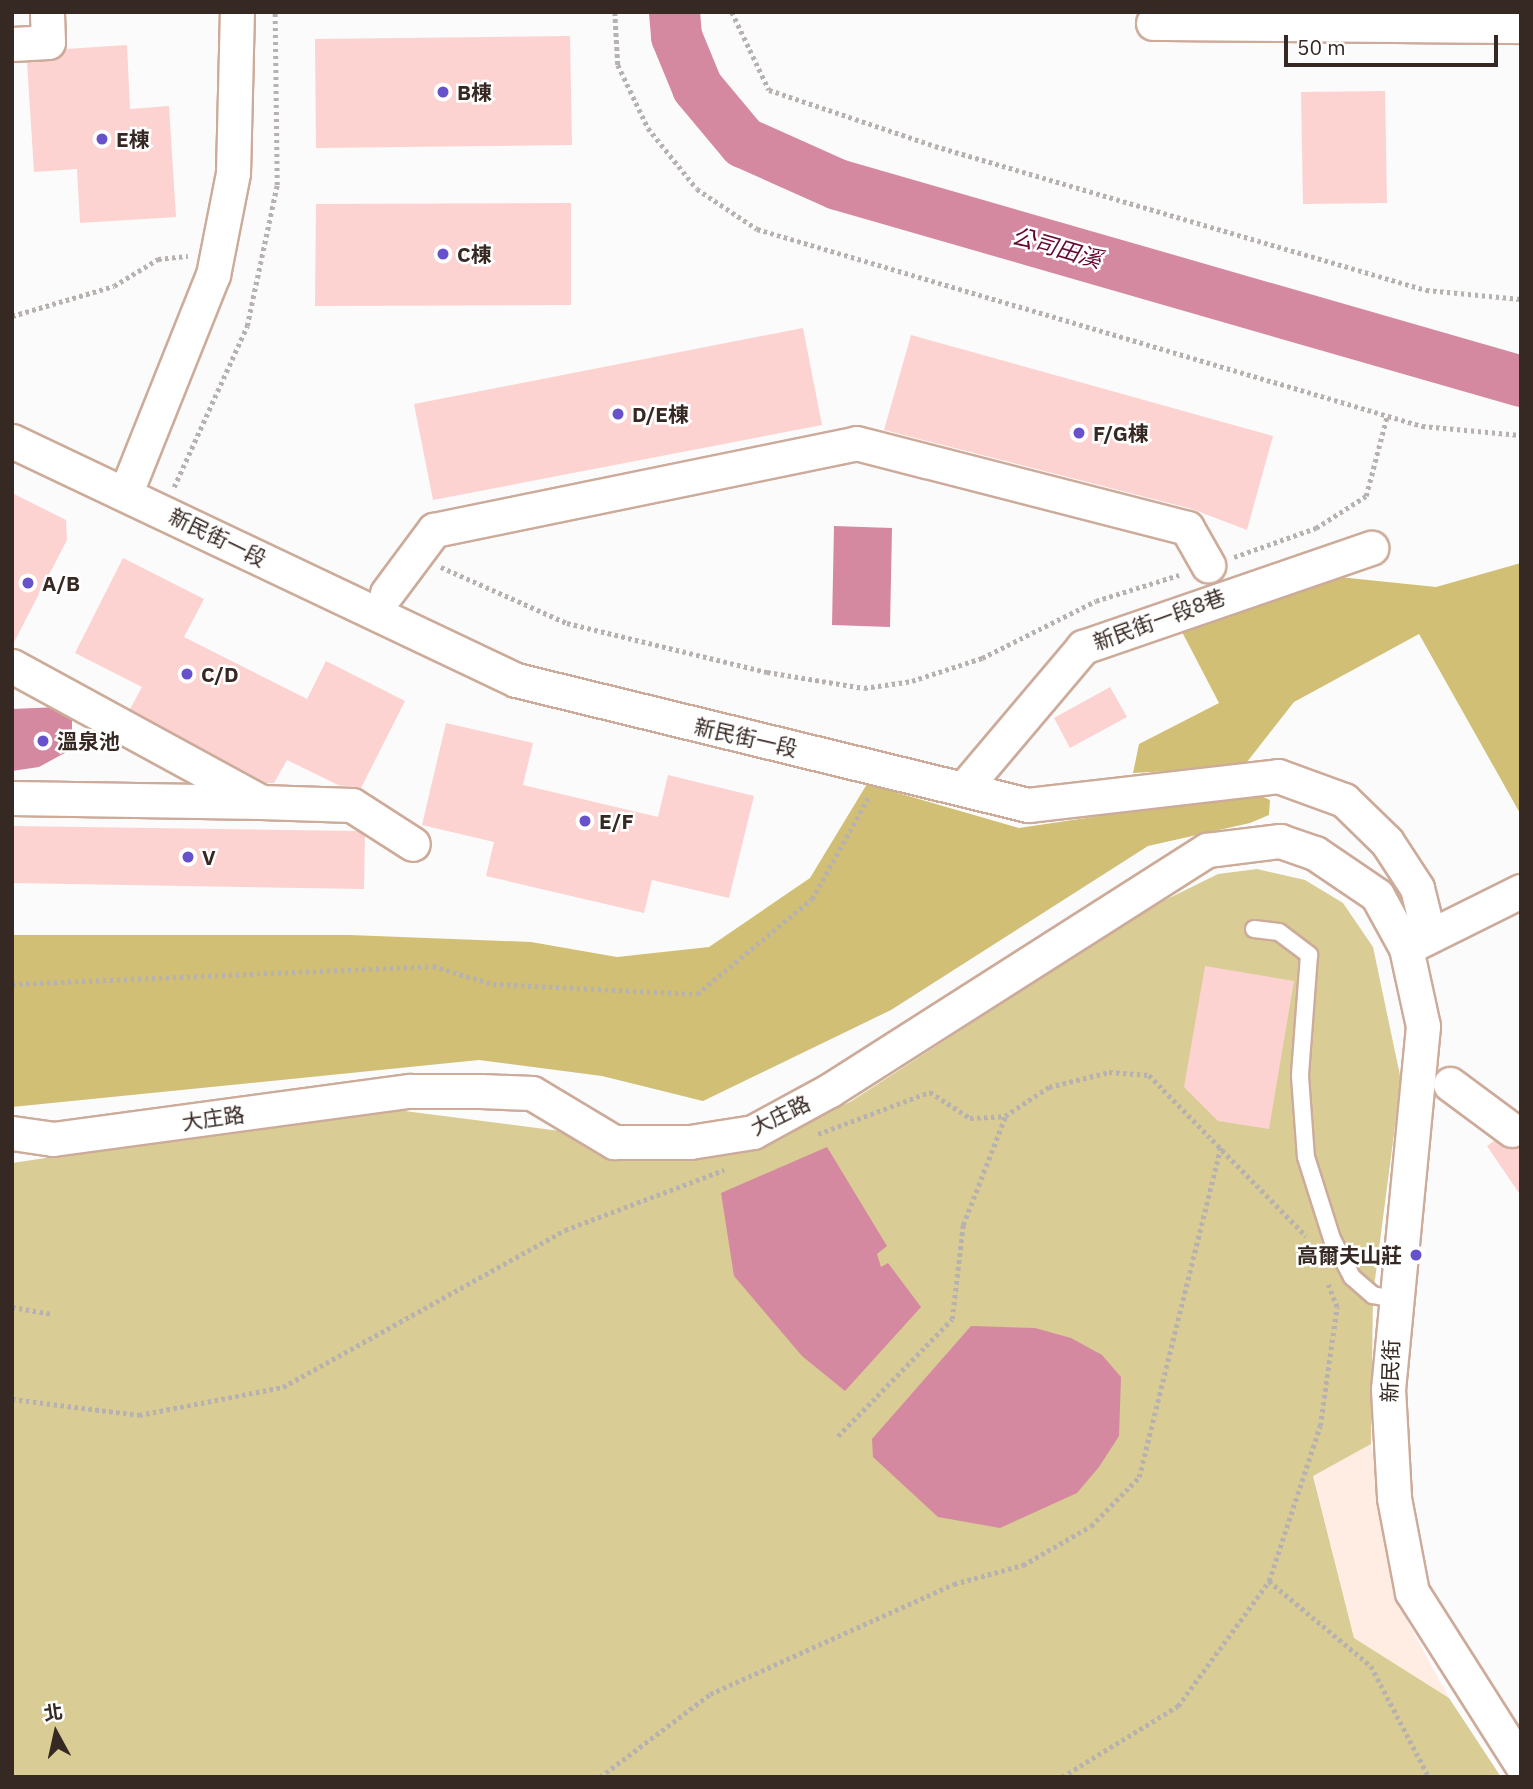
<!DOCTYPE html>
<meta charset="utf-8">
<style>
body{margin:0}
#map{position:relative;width:1533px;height:1789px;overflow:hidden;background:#fbfbfb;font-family:"IBM Plex Sans","Noto Sans TC",sans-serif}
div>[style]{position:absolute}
.built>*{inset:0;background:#ffede4}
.green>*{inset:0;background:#d9cc94}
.forest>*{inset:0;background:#d1bf75}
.water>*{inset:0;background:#d589a1}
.river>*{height:51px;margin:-25.5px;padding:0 25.5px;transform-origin:25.5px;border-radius:25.5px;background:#d589a1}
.building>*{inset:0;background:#fcd3d0}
.path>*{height:4.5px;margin-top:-2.25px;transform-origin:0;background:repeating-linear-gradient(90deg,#b7b2b0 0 3.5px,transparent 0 7px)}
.roads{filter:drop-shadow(2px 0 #cdab9a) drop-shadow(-2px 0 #cdab9a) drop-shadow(0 2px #cdab9a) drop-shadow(0 -2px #cdab9a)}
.lane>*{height:16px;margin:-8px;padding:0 8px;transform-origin:8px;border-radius:8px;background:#fff}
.street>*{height:33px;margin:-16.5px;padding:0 16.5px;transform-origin:16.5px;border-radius:16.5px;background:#fff}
.dots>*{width:19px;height:19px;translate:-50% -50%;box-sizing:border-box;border:4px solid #fff;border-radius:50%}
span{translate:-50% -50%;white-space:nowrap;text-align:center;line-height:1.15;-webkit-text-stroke:5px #fff;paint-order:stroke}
.poi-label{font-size:21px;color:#362822;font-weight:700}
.left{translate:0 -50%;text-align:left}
.right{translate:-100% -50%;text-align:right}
.street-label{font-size:21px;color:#362822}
.water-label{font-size:23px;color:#650834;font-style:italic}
.frame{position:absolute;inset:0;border:14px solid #362822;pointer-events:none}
.north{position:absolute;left:21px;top:1698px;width:70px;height:70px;-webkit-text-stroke:5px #fff;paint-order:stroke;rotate:352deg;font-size:19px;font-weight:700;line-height:28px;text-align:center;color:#362822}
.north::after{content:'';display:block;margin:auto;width:24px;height:32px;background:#362822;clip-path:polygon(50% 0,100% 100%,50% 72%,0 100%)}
.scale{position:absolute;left:1284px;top:35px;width:214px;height:32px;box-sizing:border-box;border:4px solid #362822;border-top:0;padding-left:9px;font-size:21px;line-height:24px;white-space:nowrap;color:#362822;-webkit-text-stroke:5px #fff;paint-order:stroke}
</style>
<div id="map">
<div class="built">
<div style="clip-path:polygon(1371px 1444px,1398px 1604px,1449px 1698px,1354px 1638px,1313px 1475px)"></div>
</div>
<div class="green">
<div style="clip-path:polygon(1257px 869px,1305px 880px,1343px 903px,1373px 947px,1401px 1080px,1373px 1295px,1371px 1444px,1313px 1476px,1354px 1638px,1449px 1698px,1501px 1777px,12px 1777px,12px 1163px,381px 1108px,560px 1131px,647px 1161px,756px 1145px,850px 1102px,1149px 908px,1218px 874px)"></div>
</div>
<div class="forest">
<div style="clip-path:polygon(1521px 563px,1521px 815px,1419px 634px,1294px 702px,1243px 767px,1133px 773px,1139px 744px,1219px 703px,1181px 630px,1329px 576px,1436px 587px)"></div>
<div style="clip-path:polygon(867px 784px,1019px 828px,1254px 793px,1270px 800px,1269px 815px,1250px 823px,1148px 846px,891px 1010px,703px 1101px,602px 1076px,479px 1060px,12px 1107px,12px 935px,350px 935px,531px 942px,617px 957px,709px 947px,810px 878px)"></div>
</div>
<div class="water">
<div style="clip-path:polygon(834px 526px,892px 528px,890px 627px,832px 625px)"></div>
<div style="clip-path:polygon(59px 707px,72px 717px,72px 749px,39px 767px,12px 771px,12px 709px)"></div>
<div style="clip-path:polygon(827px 1147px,887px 1246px,877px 1254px,881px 1267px,888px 1263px,921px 1307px,845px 1391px,802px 1356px,734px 1276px,721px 1193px)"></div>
<div style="clip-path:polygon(971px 1326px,1035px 1328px,1071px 1338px,1102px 1355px,1121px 1377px,1119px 1436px,1099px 1467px,1077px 1493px,1000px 1528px,938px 1517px,873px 1457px,872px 1439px)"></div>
</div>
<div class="river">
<div style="left:674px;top:12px;width:24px;rotate:85deg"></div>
<div style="left:676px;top:36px;width:55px;rotate:67.6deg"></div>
<div style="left:697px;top:87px;width:72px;rotate:50.1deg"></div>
<div style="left:743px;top:142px;width:103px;rotate:24.1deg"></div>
<div style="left:837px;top:184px;width:712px;rotate:16.07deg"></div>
</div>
<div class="building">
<div style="clip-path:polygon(570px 36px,572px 145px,316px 148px,315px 39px)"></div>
<div style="clip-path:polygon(127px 45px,130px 109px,169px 106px,176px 217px,80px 223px,77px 169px,34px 172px,27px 62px,58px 58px,66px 49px)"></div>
<div style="clip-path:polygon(1385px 91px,1387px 203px,1303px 204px,1301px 92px)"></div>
<div style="clip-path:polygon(571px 203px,571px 305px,315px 306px,316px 204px)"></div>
<div style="clip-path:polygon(803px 328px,822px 425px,433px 500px,414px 404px)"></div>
<div style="clip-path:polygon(911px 335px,1273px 436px,1247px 530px,1192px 509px,884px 430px)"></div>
<div style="clip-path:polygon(12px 493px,66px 520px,67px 540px,12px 646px)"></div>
<div style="clip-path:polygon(123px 558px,204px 599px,184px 637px,307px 699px,326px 661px,405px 701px,361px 788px,338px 785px,287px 760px,274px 783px,266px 783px,130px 709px,142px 687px,75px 653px)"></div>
<div style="clip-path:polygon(1110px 687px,1127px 717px,1070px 748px,1054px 718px)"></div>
<div style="clip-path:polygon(446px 723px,533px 743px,523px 785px,658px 817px,668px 775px,754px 796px,729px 898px,652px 880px,644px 913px,486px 876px,494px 842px,422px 825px)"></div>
<div style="clip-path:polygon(12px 826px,358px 831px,365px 836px,364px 889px,12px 883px)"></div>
<div style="clip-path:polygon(1205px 966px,1294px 981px,1269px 1129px,1218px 1121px,1184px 1087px)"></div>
<div style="clip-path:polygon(1494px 1141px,1521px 1147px,1521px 1196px,1487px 1146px)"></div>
</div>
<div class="path">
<div style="left:615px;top:12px;width:53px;rotate:86.8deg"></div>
<div style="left:618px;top:65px;width:70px;rotate:64.5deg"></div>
<div style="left:648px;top:128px;width:78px;rotate:51.2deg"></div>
<div style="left:697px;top:189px;width:72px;rotate:33.7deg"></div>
<div style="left:757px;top:229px;width:694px;rotate:16.5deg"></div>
<div style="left:1422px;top:426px;width:99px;rotate:5.2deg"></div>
<div style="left:732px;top:12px;width:86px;rotate:64.6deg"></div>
<div style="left:769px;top:90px;width:175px;rotate:18.6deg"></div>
<div style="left:935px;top:146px;width:512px;rotate:16.35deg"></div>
<div style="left:1426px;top:290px;width:95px;rotate:5.4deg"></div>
<div style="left:12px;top:316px;width:106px;rotate:-16.4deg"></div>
<div style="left:114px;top:286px;width:52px;rotate:-31.5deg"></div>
<div style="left:158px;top:259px;width:30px;rotate:-6deg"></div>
<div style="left:174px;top:487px;width:177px;rotate:-65.6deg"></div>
<div style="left:247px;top:326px;width:144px;rotate:-78deg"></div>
<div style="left:277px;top:185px;width:173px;rotate:-90.7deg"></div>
<div style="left:1234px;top:557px;width:87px;rotate:-19.5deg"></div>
<div style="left:1316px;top:528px;width:59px;rotate:-32.6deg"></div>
<div style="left:1366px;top:496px;width:83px;rotate:-75.3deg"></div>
<div style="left:441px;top:567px;width:138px;rotate:24deg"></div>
<div style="left:567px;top:623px;width:206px;rotate:13.8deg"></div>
<div style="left:767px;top:672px;width:98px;rotate:9.4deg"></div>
<div style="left:864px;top:688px;width:49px;rotate:-8.3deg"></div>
<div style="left:912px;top:681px;width:74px;rotate:-18.2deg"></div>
<div style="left:982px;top:658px;width:127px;rotate:-26.6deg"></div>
<div style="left:1096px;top:601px;width:87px;rotate:-17.4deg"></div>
<div style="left:12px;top:984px;width:421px;rotate:-2.4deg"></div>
<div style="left:433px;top:966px;width:63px;rotate:16.7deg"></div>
<div style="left:493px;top:984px;width:204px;rotate:2.8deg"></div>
<div style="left:697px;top:994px;width:149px;rotate:-39.6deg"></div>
<div style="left:812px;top:899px;width:118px;rotate:-61deg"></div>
<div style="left:818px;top:1134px;width:120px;rotate:-20.6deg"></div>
<div style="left:930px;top:1092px;width:48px;rotate:33deg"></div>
<div style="left:970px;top:1118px;width:35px;rotate:-3deg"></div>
<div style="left:1005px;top:1116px;width:53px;rotate:-33.4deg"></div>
<div style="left:1049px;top:1087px;width:62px;rotate:-14deg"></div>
<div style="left:1109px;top:1072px;width:40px;rotate:4.3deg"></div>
<div style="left:1149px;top:1075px;width:225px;rotate:45.7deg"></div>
<div style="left:12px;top:1307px;width:41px;rotate:9.9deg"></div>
<div style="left:12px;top:1399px;width:128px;rotate:7.2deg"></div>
<div style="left:139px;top:1415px;width:147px;rotate:-11deg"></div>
<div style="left:283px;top:1387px;width:323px;rotate:-29.1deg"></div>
<div style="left:565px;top:1230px;width:170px;rotate:-20.7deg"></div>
<div style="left:838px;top:1436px;width:163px;rotate:-45.7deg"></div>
<div style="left:952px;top:1319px;width:95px;rotate:-83.3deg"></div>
<div style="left:963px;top:1225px;width:116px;rotate:-68.7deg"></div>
<div style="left:1269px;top:1581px;width:133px;rotate:39.8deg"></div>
<div style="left:1371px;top:1666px;width:125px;rotate:62.4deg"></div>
<div style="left:600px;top:1777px;width:138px;rotate:-37deg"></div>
<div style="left:710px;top:1694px;width:268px;rotate:-24.3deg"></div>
<div style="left:954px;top:1584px;width:72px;rotate:-15.4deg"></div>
<div style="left:1023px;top:1565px;width:78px;rotate:-29.8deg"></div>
<div style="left:1091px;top:1526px;width:69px;rotate:-45.6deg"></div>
<div style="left:1139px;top:1477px;width:341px;rotate:-76.1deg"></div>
<div style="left:1062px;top:1777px;width:136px;rotate:-31.5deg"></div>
<div style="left:1178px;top:1706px;width:155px;rotate:-53.9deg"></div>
<div style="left:1269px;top:1581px;width:163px;rotate:-71.8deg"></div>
<div style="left:1320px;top:1426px;width:120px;rotate:-81.9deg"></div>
<div style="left:1337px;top:1307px;width:24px;rotate:-112deg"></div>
</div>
<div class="roads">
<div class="lane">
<div style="left:1254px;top:929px;width:25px;rotate:7deg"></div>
<div style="left:1279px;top:932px;width:38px;rotate:37deg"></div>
<div style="left:1309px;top:955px;width:121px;rotate:94.3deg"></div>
<div style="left:1300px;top:1076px;width:81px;rotate:85.8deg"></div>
<div style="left:1306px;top:1157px;width:86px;rotate:72.4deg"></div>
<div style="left:1332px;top:1239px;width:43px;rotate:62.2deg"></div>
<div style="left:1352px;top:1277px;width:28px;rotate:41deg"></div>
<div style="left:1373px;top:1295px;width:20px;rotate:11deg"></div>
</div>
<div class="street">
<div style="left:1153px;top:23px;width:368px;rotate:0.5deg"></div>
<div style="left:12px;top:44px;width:36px;rotate:-3deg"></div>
<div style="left:48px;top:42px;width:30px;rotate:-92deg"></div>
<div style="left:12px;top:441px;width:558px;rotate:25.37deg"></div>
<div style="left:516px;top:680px;width:527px;rotate:13.72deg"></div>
<div style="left:1028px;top:805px;width:252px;rotate:-6.6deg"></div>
<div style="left:1278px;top:776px;width:70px;rotate:20deg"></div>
<div style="left:1344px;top:800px;width:60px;rotate:44.3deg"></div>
<div style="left:1387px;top:842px;width:55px;rotate:56.9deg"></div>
<div style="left:1417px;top:888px;width:33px;rotate:76deg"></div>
<div style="left:1425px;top:920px;width:34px;rotate:124deg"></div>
<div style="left:126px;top:492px;width:234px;rotate:-68.2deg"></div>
<div style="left:213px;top:275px;width:104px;rotate:-78.9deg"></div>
<div style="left:233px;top:173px;width:161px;rotate:-88.6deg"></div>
<div style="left:387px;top:593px;width:79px;rotate:-53.3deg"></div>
<div style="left:434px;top:530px;width:431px;rotate:-11.6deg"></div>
<div style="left:856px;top:443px;width:342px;rotate:14.4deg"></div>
<div style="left:1187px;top:528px;width:43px;rotate:60.4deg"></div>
<div style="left:12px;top:666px;width:284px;rotate:28.6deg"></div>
<div style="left:261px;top:802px;width:249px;rotate:-179.1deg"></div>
<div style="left:964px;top:788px;width:185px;rotate:-49.8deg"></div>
<div style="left:1083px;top:647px;width:305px;rotate:-19deg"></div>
<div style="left:261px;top:802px;width:91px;rotate:1.9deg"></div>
<div style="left:352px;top:805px;width:72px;rotate:32.6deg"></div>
<div style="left:1406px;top:948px;width:128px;rotate:-26.4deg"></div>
<div style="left:1450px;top:1084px;width:77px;rotate:36.6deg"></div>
<div style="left:12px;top:1133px;width:41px;rotate:8.3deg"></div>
<div style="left:53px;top:1139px;width:360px;rotate:-7.7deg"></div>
<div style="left:410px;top:1091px;width:70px"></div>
<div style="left:480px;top:1091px;width:52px;rotate:2.2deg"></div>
<div style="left:532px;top:1093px;width:96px;rotate:30.9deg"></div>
<div style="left:614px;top:1142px;width:76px"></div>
<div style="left:690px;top:1142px;width:64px;rotate:-9deg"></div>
<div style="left:753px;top:1132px;width:88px;rotate:-28.6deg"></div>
<div style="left:830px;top:1090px;width:447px;rotate:-32.5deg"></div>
<div style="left:1207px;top:850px;width:74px;rotate:-7deg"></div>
<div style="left:1280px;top:841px;width:37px;rotate:19deg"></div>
<div style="left:1315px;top:853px;width:75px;rotate:34.1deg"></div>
<div style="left:1377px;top:895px;width:60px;rotate:61.3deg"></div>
<div style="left:1406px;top:948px;width:80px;rotate:77.7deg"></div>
<div style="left:1423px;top:1026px;width:365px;rotate:95.5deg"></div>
<div style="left:1388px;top:1389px;width:109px;rotate:86.8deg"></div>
<div style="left:1394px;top:1498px;width:96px;rotate:79.2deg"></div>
<div style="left:1412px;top:1592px;width:204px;rotate:57.6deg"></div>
</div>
</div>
<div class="dots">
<div style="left:443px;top:92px;background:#6852cb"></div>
<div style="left:102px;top:139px;background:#6852cb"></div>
<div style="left:443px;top:254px;background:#6852cb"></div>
<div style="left:618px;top:414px;background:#6852cb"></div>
<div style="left:1079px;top:433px;background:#6852cb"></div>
<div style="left:28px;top:583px;background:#6852cb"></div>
<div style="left:187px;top:674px;background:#6852cb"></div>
<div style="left:43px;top:741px;background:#6852cb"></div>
<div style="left:585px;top:821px;background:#6852cb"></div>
<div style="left:188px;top:857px;background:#6852cb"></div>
<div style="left:1416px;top:1255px;background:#6852cb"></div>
</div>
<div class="poi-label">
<span class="left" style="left:457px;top:92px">B棟</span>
<span class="left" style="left:116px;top:139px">E棟</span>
<span class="left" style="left:457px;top:254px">C棟</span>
<span class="left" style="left:632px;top:414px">D/E棟</span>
<span class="left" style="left:1093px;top:433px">F/G棟</span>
<span class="left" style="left:42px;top:583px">A/B</span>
<span class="left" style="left:201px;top:674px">C/D</span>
<span class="left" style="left:57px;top:741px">溫泉池</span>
<span class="left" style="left:599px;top:821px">E/F</span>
<span class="left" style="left:202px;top:857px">V</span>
<span class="right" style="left:1402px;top:1255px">高爾夫山莊</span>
</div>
<div class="street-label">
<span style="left:218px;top:537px;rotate:26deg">新民街一段</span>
<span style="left:1159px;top:619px;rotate:-20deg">新民街一段8巷</span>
<span style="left:746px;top:737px;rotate:13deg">新民街一段</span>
<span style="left:780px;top:1115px;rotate:-26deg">大庄路</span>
<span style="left:213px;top:1118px;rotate:-8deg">大庄路</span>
<span style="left:1390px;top:1371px;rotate:-88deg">新民街</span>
</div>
<div class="water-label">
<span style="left:1057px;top:247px;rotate:16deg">公司田溪</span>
</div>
<div class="frame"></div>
<div class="north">北</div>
<div class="scale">50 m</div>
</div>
